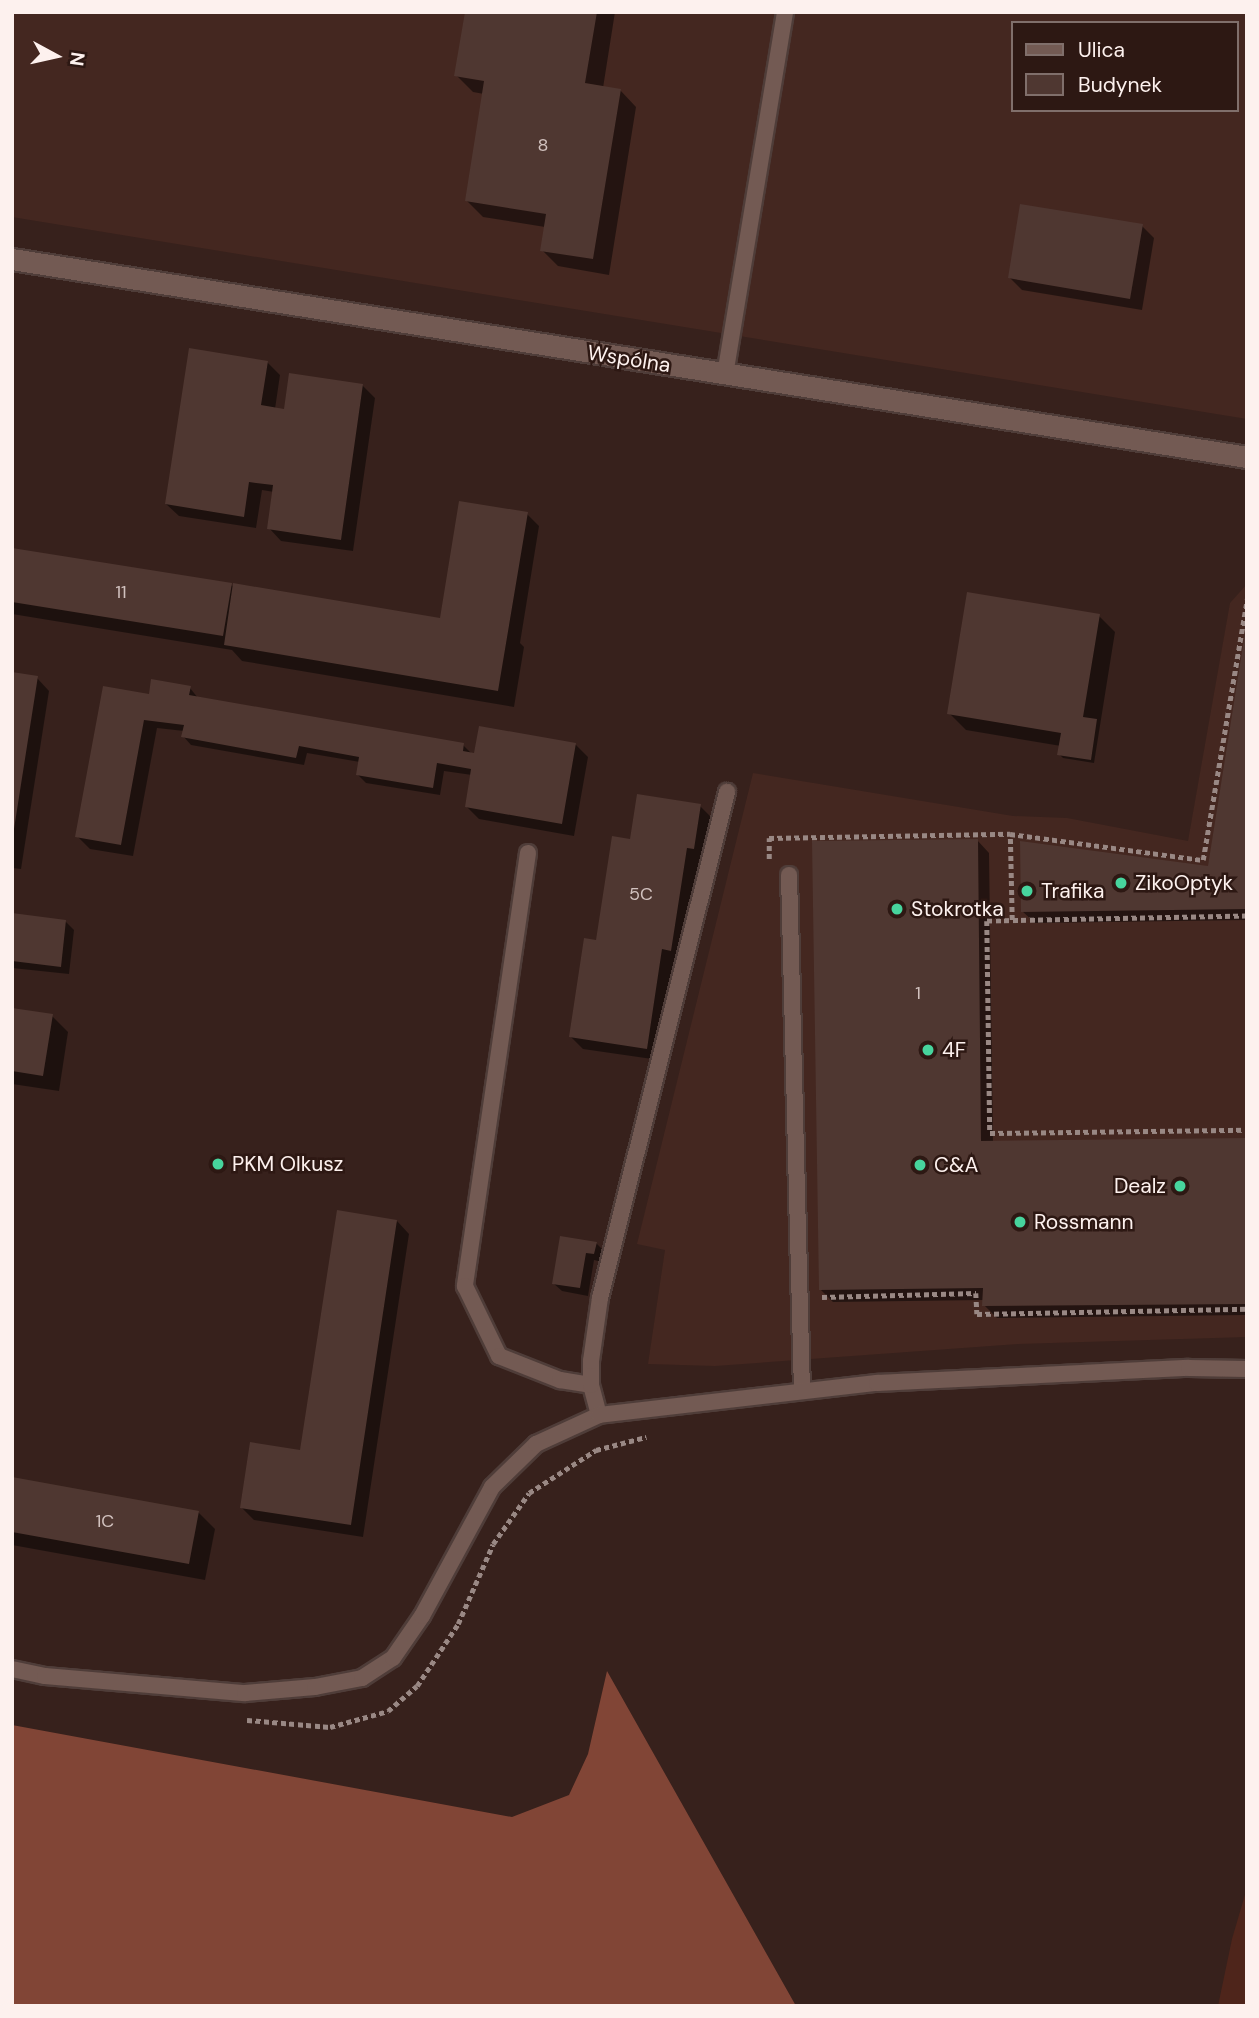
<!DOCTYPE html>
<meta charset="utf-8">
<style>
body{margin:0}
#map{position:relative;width:1259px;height:2018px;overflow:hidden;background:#37211c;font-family:"DM Sans",sans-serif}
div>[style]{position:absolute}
.built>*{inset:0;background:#442720}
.green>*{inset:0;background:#4e251b}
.forest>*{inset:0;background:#814536}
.shadow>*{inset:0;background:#0007}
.building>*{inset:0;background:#4f3731}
.path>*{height:4.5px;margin-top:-2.25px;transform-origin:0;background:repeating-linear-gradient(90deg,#998884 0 5px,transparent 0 8.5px)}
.roads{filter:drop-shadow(2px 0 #4f3d39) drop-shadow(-2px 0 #4f3d39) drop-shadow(0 2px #4f3d39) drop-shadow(0 -2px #4f3d39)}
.lane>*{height:16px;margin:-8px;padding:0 8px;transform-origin:8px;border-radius:8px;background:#735a53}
.street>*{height:21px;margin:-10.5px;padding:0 10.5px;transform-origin:10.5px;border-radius:10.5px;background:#735a53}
.dots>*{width:19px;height:19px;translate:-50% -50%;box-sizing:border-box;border:4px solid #2d1813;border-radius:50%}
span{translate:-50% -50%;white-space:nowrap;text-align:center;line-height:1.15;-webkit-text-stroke:5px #2d1813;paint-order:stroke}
.number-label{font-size:18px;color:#d2c2bf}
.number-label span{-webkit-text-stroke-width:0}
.street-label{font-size:21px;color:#fdf1ee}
.poi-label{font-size:21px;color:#fdf1ee}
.left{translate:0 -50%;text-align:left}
.right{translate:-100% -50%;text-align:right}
.frame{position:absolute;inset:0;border:14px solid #fdf1ee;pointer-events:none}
.legend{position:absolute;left:1011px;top:21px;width:228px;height:91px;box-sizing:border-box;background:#2d1813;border:2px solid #806f6b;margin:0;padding:9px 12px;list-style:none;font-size:21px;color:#fdf1ee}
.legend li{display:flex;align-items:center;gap:14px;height:35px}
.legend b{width:35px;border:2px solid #806f6b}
.north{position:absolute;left:21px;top:21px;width:70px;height:70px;-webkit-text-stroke:5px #2d1813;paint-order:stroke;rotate:98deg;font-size:19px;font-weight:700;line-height:28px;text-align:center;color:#fdf1ee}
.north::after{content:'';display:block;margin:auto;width:24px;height:32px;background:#fdf1ee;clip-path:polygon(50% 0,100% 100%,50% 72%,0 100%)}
</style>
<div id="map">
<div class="built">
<div style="clip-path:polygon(evenodd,12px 12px,1247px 12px,1247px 419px,12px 217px,12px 12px,1012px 23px,1236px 23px,1236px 110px,1012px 110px,1012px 23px)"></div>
<div style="clip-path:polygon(1247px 584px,1247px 1337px,1018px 1344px,715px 1366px,648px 1364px,665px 1250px,637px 1244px,753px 773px,1013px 816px,1067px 818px,1188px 841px,1230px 603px)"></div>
</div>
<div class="green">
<div style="clip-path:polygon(1247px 1888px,1247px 2006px,1218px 2006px,1232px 1939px)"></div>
</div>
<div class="forest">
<div style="clip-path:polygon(607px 1671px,796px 2006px,12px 2006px,12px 1725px,512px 1817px,569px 1795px,588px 1754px)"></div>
</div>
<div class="shadow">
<div style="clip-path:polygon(466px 12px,615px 12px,603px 88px,620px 90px,636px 107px,609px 275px,558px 266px,542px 250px,545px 227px,483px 217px,466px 200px,484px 94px,473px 92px,456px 75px)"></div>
<div style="clip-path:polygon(1142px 226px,1154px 238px,1142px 310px,1022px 290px,1010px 278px)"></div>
<div style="clip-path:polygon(267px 362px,280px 375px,275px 409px,283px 411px,362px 385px,375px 398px,353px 551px,281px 541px,269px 528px,274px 492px,262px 490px,256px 528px,179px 516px,166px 504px)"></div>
<div style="clip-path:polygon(527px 514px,539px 526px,520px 643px,524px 647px,514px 707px,242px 661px,232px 650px,12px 614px,12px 550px,445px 620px)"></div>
<div style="clip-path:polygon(1099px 616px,1115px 632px,1094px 763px,1063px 758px,1059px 754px,1061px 746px,966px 730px,949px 713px)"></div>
<div style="clip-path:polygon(1247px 636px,1247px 920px,1035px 923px,1022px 911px,1209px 868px)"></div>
<div style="clip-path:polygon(12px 674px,37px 678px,49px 691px,21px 869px,12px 868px)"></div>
<div style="clip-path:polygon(190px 688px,198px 698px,463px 745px,472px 754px,576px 745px,588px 757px,574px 836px,479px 819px,466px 806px,472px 775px,444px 771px,440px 795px,366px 783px,358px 775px,360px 762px,307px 753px,304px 765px,191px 745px,183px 736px,184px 731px,157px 728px,133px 856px,90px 849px,77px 836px,150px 696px)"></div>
<div style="clip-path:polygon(700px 806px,712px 818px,706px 861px,699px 860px,683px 962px,674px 961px,659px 1060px,583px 1049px,571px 1037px,597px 942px,631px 841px)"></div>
<div style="clip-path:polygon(977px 840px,989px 853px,993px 1143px,1247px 1139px,1247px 1315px,997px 1318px,984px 1305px,984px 1300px,833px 1302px,820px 1289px)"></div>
<div style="clip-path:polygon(12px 915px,66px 922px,74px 930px,69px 974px,12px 968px)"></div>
<div style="clip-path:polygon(12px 1010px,52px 1016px,68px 1032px,59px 1091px,12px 1084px)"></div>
<div style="clip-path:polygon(397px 1221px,409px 1234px,363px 1537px,254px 1520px,242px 1508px,301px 1452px)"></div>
<div style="clip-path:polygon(596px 1243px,604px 1251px,602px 1262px,594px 1260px,588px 1296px,562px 1291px,553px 1283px)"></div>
<div style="clip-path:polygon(12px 1479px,198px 1512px,215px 1529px,205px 1580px,12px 1545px)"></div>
</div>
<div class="building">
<div style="clip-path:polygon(465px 12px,597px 12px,585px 83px,621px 89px,593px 259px,540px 251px,546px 214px,465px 201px,484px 81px,454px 76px)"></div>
<div style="clip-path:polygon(1020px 204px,1143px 224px,1130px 299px,1008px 278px)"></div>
<div style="clip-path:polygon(189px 348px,268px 361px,261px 405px,284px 409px,289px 373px,363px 384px,341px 540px,267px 529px,273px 485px,249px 482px,244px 517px,165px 504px)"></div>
<div style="clip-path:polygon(459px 501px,528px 512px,498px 691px,224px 645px,233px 583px,440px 618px)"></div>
<div style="clip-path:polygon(12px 548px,232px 583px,223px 636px,12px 602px)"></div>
<div style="clip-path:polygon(967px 592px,1100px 614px,1083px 717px,1097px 719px,1091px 760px,1057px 755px,1061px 733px,947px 714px)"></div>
<div style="clip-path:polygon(1245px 633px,1247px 909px,1021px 912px,1020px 841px,1208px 866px)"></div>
<div style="clip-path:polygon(12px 672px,38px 676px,14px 829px,12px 829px)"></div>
<div style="clip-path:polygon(151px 679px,191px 686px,189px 695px,464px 743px,463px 751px,474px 753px,479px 726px,576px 743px,562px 824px,465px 807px,471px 769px,437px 763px,433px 788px,356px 775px,359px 757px,299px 746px,296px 758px,181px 737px,184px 725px,144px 720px,121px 845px,75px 837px,103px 686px,149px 694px)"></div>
<div style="clip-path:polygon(637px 794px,701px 804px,694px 849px,687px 848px,671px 951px,662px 949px,647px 1049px,569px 1037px,584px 938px,596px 940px,612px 836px,630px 839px)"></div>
<div style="clip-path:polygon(978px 839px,981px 1141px,1247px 1138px,1247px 1304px,982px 1306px,983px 1288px,819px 1290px,812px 841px)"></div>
<div style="clip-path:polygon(12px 913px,66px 920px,61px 967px,12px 961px)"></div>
<div style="clip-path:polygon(12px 1008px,53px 1014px,43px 1076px,12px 1071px)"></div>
<div style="clip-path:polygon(337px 1210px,397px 1220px,351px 1525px,240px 1508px,250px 1442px,300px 1450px)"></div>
<div style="clip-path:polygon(560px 1236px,597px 1242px,594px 1254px,586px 1253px,580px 1288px,552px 1284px)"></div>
<div style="clip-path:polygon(12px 1477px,199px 1511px,189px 1564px,12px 1532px)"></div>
</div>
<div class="path">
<div style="left:769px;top:859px;width:21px;rotate:-90deg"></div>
<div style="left:769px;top:838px;width:241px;rotate:-1deg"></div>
<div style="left:1247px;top:916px;width:260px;rotate:178.9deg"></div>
<div style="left:987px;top:921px;width:212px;rotate:89.2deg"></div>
<div style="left:990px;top:1133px;width:257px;rotate:-0.7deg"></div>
<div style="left:1012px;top:920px;width:86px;rotate:-91.3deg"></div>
<div style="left:1010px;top:834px;width:195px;rotate:7.7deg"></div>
<div style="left:1203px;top:860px;width:265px;rotate:-80.4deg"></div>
<div style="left:822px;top:1297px;width:154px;rotate:-1.5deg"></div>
<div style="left:976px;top:1293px;width:21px;rotate:87deg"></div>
<div style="left:977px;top:1314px;width:270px;rotate:-1.1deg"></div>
<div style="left:247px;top:1720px;width:83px;rotate:4.8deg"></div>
<div style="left:330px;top:1727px;width:60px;rotate:-15.4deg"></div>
<div style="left:388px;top:1711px;width:38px;rotate:-41deg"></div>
<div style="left:417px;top:1686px;width:74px;rotate:-56.5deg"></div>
<div style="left:458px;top:1624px;width:87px;rotate:-66.4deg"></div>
<div style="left:493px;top:1544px;width:62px;rotate:-54.8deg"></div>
<div style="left:529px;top:1493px;width:80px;rotate:-32.7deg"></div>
<div style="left:596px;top:1450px;width:52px;rotate:-14.6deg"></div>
</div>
<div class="roads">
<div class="lane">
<div style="left:725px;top:375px;width:368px;rotate:-80.6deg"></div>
<div style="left:528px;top:853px;width:438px;rotate:98.3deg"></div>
<div style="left:465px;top:1286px;width:78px;rotate:64.1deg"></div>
<div style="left:499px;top:1356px;width:66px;rotate:21.5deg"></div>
<div style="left:560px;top:1380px;width:31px;rotate:9deg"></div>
<div style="left:789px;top:875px;width:516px;rotate:88.56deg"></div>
<div style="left:599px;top:1415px;width:31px;rotate:-105deg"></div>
<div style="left:591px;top:1385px;width:24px;rotate:-90deg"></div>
<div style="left:591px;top:1361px;width:64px;rotate:-81.9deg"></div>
<div style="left:600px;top:1298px;width:522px;rotate:-75.91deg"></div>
<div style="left:12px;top:1669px;width:34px;rotate:12deg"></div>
<div style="left:45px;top:1676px;width:201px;rotate:4.9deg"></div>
<div style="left:245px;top:1693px;width:70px;rotate:-4.9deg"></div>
<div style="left:315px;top:1687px;width:48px;rotate:-10.8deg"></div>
<div style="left:362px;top:1678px;width:37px;rotate:-33deg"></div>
<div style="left:393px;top:1658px;width:51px;rotate:-55.4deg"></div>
<div style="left:422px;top:1616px;width:147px;rotate:-61.5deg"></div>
<div style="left:492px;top:1487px;width:62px;rotate:-44.3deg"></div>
<div style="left:536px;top:1444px;width:69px;rotate:-24.7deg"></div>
<div style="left:599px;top:1415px;width:280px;rotate:-6.6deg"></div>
<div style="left:877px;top:1383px;width:312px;rotate:-2.8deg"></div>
<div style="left:1189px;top:1368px;width:58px;rotate:1deg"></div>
</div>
<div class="street">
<div style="left:12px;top:259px;width:1251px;rotate:9.11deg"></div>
</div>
</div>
<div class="dots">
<div style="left:1121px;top:883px;background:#47d49d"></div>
<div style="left:1027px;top:891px;background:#47d49d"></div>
<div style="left:897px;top:909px;background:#47d49d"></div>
<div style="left:928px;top:1050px;background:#47d49d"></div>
<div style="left:218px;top:1164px;background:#47d49d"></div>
<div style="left:920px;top:1165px;background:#47d49d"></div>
<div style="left:1180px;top:1186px;background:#47d49d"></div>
<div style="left:1020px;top:1222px;background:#47d49d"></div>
</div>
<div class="number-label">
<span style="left:543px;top:145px">8</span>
<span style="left:121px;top:592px">11</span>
<span style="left:641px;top:894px">5C</span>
<span style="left:918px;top:993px">1</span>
<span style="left:105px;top:1521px">1C</span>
</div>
<div class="street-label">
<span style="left:629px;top:359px;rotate:9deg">Wspólna</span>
</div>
<div class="poi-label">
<span class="left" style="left:1135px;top:883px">ZikoOptyk</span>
<span class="left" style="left:1041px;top:891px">Trafika</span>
<span class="left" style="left:911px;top:909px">Stokrotka</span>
<span class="left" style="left:942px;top:1050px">4F</span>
<span class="left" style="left:232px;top:1164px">PKM Olkusz</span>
<span class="left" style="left:934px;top:1165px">C&amp;A</span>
<span class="right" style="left:1166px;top:1186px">Dealz</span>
<span class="left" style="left:1034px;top:1222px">Rossmann</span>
</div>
<div class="frame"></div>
<ul class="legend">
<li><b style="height:9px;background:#735a53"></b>Ulica</li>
<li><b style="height:19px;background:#4f3731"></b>Budynek</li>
</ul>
<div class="north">N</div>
</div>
